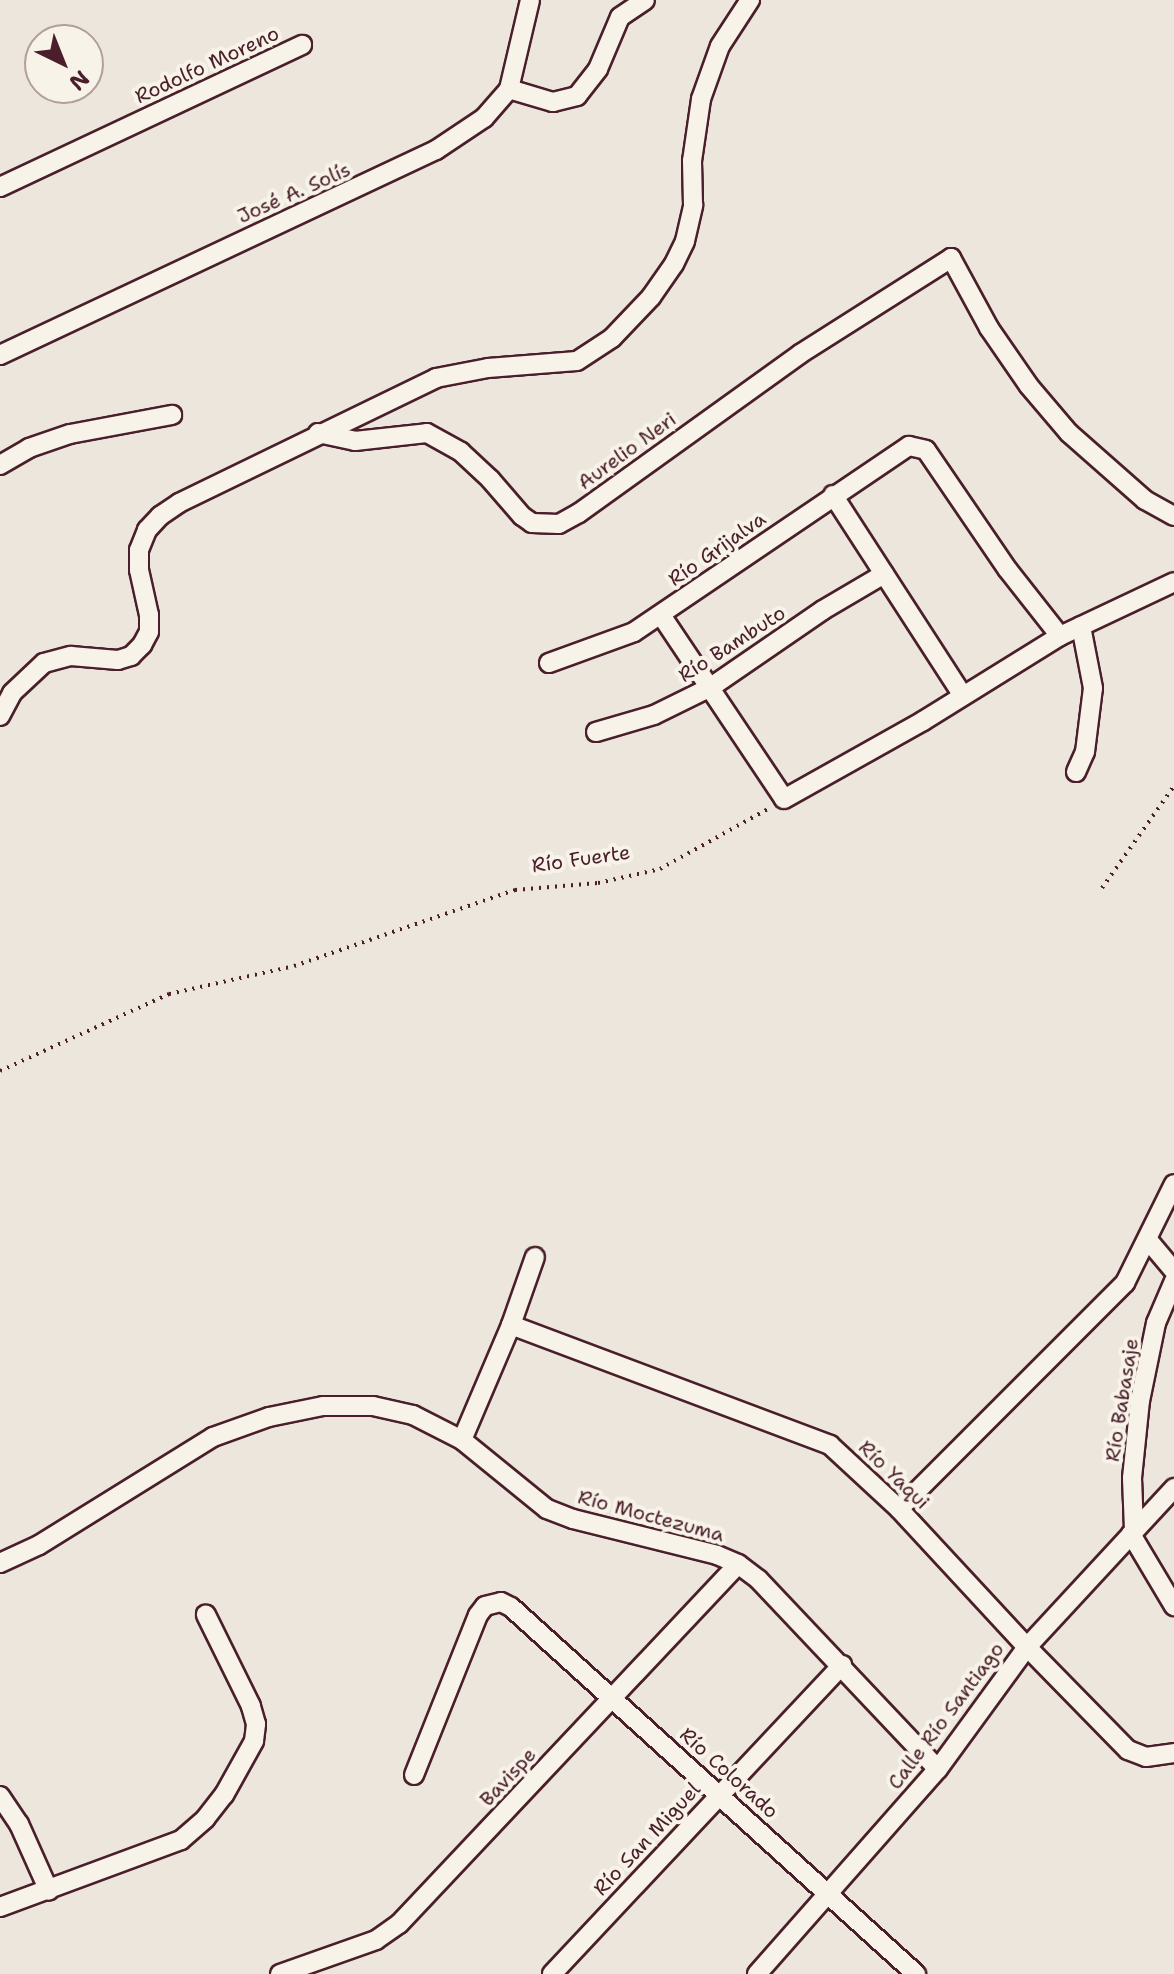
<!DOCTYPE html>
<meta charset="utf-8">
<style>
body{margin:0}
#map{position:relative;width:1174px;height:1974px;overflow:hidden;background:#ece6dd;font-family:"Shantell Sans",sans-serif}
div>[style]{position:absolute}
.path>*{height:4px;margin-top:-2px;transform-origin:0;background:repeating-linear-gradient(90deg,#4a1f2b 0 2px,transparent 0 8px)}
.roads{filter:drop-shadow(2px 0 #4a1f2b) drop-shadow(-2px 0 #4a1f2b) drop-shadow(0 2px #4a1f2b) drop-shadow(0 -2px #4a1f2b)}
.street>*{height:18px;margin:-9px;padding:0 9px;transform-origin:9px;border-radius:9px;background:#f7f3e8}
span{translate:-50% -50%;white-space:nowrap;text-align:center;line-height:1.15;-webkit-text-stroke:8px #f7f3e8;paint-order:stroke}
.street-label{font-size:20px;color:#4a1f2b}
.north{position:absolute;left:24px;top:24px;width:80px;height:80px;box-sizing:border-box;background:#f7f3e8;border:2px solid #b29e9c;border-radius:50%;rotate:137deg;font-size:22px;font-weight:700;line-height:32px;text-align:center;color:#4a1f2b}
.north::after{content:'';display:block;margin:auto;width:28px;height:36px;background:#4a1f2b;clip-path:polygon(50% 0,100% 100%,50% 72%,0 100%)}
</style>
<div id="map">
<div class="path">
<div style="left:1102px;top:888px;width:125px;rotate:-54.8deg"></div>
<div style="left:0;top:1071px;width:186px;rotate:-24.5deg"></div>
<div style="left:169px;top:994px;width:128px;rotate:-12.6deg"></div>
<div style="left:294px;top:966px;width:234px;rotate:-19deg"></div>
<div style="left:515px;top:890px;width:83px;rotate:-4.8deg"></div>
<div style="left:598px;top:883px;width:64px;rotate:-12.7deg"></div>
<div style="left:660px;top:869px;width:124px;rotate:-29.1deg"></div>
</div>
<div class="roads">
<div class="street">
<div style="left:509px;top:89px;width:46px;rotate:16.5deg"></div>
<div style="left:553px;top:102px;width:25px;rotate:-14deg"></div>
<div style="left:577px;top:96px;width:34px;rotate:-52deg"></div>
<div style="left:598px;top:69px;width:56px;rotate:-67.1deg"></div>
<div style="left:620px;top:17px;width:30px;rotate:-34deg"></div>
<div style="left:0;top:187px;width:334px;rotate:-25.2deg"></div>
<div style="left:0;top:355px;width:482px;rotate:-25.2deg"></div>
<div style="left:436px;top:150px;width:58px;rotate:-33.7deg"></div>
<div style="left:484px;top:118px;width:38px;rotate:-49deg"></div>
<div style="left:509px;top:89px;width:91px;rotate:-76.7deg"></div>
<div style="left:318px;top:433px;width:38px;rotate:12deg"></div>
<div style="left:355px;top:441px;width:72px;rotate:-6.3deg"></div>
<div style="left:427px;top:433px;width:39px;rotate:29deg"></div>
<div style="left:461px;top:452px;width:40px;rotate:43deg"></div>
<div style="left:490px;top:479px;width:49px;rotate:49.1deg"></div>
<div style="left:522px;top:516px;width:12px;rotate:35deg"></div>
<div style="left:532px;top:523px;width:27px;rotate:2deg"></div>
<div style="left:559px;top:524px;width:23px;rotate:-29deg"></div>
<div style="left:579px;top:513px;width:272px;rotate:-35.7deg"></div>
<div style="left:800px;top:354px;width:179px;rotate:-32.4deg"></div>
<div style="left:951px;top:258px;width:80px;rotate:61.5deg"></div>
<div style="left:989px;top:328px;width:70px;rotate:55.4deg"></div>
<div style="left:1029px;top:386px;width:62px;rotate:49.6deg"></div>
<div style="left:1069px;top:433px;width:101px;rotate:41.4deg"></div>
<div style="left:1145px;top:500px;width:33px;rotate:29deg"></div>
<div style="left:0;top:465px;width:34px;rotate:-30deg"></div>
<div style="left:29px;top:448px;width:43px;rotate:-18.9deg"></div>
<div style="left:70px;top:434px;width:104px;rotate:-10.6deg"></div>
<div style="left:833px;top:495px;width:239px;rotate:57.1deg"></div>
<div style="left:661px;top:615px;width:221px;rotate:56.2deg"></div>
<div style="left:784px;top:799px;width:159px;rotate:-29.3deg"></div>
<div style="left:923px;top:721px;width:161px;rotate:-31.8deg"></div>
<div style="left:1060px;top:636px;width:126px;rotate:-25.3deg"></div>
<div style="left:549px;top:663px;width:90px;rotate:-20deg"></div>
<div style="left:634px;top:632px;width:332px;rotate:-34.1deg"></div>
<div style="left:909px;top:446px;width:17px;rotate:13deg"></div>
<div style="left:926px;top:450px;width:145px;rotate:55.7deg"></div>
<div style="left:1008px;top:570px;width:84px;rotate:51.8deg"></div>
<div style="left:0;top:716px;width:26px;rotate:-62deg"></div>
<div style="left:12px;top:693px;width:44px;rotate:-43.2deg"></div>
<div style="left:44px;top:663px;width:28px;rotate:-15deg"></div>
<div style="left:71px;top:656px;width:47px;rotate:4.9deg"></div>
<div style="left:118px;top:660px;width:14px;rotate:-17deg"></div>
<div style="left:131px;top:656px;width:16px;rotate:-45deg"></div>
<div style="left:142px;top:645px;width:15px;rotate:-62deg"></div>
<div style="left:149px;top:632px;width:17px;rotate:-90deg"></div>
<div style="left:149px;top:615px;width:46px;rotate:-102.5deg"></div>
<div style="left:139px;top:570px;width:20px;rotate:-90deg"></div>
<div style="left:139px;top:550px;width:22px;rotate:-68deg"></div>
<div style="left:147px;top:530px;width:19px;rotate:-47deg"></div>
<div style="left:160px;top:516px;width:23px;rotate:-34deg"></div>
<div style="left:179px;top:503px;width:286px;rotate:-25.9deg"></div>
<div style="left:436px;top:378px;width:53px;rotate:-10.9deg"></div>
<div style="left:488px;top:368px;width:89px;rotate:-4.5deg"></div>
<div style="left:577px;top:361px;width:42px;rotate:-33.3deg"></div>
<div style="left:612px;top:338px;width:57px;rotate:-46.4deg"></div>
<div style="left:651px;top:297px;width:40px;rotate:-55.1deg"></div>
<div style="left:674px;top:264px;width:25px;rotate:-64deg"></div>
<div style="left:685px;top:241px;width:37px;rotate:-77deg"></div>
<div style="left:693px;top:205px;width:44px;rotate:-91.3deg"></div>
<div style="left:692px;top:161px;width:63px;rotate:-81.7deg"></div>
<div style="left:701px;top:99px;width:56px;rotate:-70.3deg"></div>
<div style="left:720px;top:46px;width:55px;rotate:-56.9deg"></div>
<div style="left:596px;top:732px;width:60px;rotate:-16.3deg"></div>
<div style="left:654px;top:715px;width:64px;rotate:-26.2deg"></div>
<div style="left:711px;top:687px;width:136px;rotate:-34.5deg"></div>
<div style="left:823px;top:610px;width:71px;rotate:-30.5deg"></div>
<div style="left:1076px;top:772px;width:22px;rotate:-66deg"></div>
<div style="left:1085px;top:752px;width:64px;rotate:-82.9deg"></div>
<div style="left:1093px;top:688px;width:63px;rotate:-101deg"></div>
<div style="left:1148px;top:1240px;width:40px;rotate:50deg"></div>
<div style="left:511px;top:1325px;width:341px;rotate:20.6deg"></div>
<div style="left:830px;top:1445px;width:94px;rotate:42.8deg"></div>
<div style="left:899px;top:1509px;width:188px;rotate:47.2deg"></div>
<div style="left:1027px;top:1647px;width:144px;rotate:45.6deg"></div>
<div style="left:1128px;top:1750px;width:19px;rotate:21deg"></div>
<div style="left:1146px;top:1757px;width:28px;rotate:-8deg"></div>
<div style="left:462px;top:1440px;width:125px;rotate:-66.9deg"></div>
<div style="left:511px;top:1325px;width:72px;rotate:-70.6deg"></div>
<div style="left:899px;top:1509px;width:320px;rotate:-45deg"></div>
<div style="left:1125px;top:1283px;width:110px;rotate:-63.7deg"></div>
<div style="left:1134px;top:1530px;width:52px;rotate:-92.2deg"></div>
<div style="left:1132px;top:1478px;width:77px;rotate:-84.1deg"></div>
<div style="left:1140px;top:1401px;width:80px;rotate:-78.4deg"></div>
<div style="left:1156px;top:1323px;width:46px;rotate:-66.8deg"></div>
<div style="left:1131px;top:1534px;width:84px;rotate:59.2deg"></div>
<div style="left:0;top:1563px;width:43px;rotate:-24.8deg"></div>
<div style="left:39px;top:1545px;width:205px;rotate:-31.8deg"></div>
<div style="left:213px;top:1437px;width:59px;rotate:-19.7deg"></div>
<div style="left:269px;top:1417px;width:55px;rotate:-11.5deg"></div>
<div style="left:323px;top:1406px;width:50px"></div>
<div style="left:373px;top:1406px;width:41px;rotate:12.7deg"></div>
<div style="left:413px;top:1415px;width:55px;rotate:27deg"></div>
<div style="left:462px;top:1440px;width:109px;rotate:39.1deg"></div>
<div style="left:547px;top:1509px;width:28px;rotate:21deg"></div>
<div style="left:573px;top:1519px;width:148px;rotate:14deg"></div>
<div style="left:717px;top:1555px;width:23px;rotate:23deg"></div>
<div style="left:738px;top:1564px;width:26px;rotate:37deg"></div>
<div style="left:759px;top:1580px;width:260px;rotate:46.6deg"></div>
<div style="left:414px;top:1775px;width:172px;rotate:-68.2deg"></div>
<div style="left:478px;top:1615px;width:11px;rotate:-52deg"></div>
<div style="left:485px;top:1606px;width:16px;rotate:-14deg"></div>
<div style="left:501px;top:1602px;width:11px;rotate:27deg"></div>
<div style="left:511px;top:1607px;width:547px;rotate:42.18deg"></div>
<div style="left:0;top:1796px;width:34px;rotate:56deg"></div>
<div style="left:19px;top:1824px;width:73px;rotate:65.9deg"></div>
<div style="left:0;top:1907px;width:193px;rotate:-20.3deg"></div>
<div style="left:181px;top:1840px;width:32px;rotate:-41deg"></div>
<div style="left:205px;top:1819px;width:31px;rotate:-52deg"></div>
<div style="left:224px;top:1795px;width:62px;rotate:-60.9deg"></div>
<div style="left:254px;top:1741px;width:17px;rotate:-83deg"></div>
<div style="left:256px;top:1724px;width:19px;rotate:-106deg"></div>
<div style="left:251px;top:1706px;width:102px;rotate:-116.3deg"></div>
<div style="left:280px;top:1974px;width:102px;rotate:-19.5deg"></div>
<div style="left:376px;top:1940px;width:28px;rotate:-35deg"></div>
<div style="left:399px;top:1924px;width:494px;rotate:-46.7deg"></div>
<div style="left:552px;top:1974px;width:424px;rotate:-46.8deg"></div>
<div style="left:757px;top:1974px;width:273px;rotate:-48.6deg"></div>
<div style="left:938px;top:1769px;width:151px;rotate:-53.9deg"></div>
<div style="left:1027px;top:1647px;width:217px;rotate:-47.2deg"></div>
</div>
</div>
<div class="street-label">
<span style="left:207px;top:65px;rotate:-25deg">Rodolfo Moreno</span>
<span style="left:294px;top:193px;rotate:-24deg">José A. Solís</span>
<span style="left:627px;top:451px;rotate:-36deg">Aurelio Neri</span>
<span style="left:717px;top:549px;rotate:-35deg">Río Grijalva</span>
<span style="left:732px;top:644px;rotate:-33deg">Río Bambuto</span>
<span style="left:581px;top:859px;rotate:-8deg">Río Fuerte</span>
<span style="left:1122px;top:1400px;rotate:-81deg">Río Babasaje</span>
<span style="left:894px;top:1475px;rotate:44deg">Río Yaqui</span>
<span style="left:651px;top:1516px;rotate:15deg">Río Moctezuma</span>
<span style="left:946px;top:1716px;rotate:-53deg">Calle Río Santiago</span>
<span style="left:729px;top:1773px;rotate:42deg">Río Colorado</span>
<span style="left:508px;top:1777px;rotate:-47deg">Bavispe</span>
<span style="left:647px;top:1839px;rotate:-47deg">Río San Miguel</span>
</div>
<div class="north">N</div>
</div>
